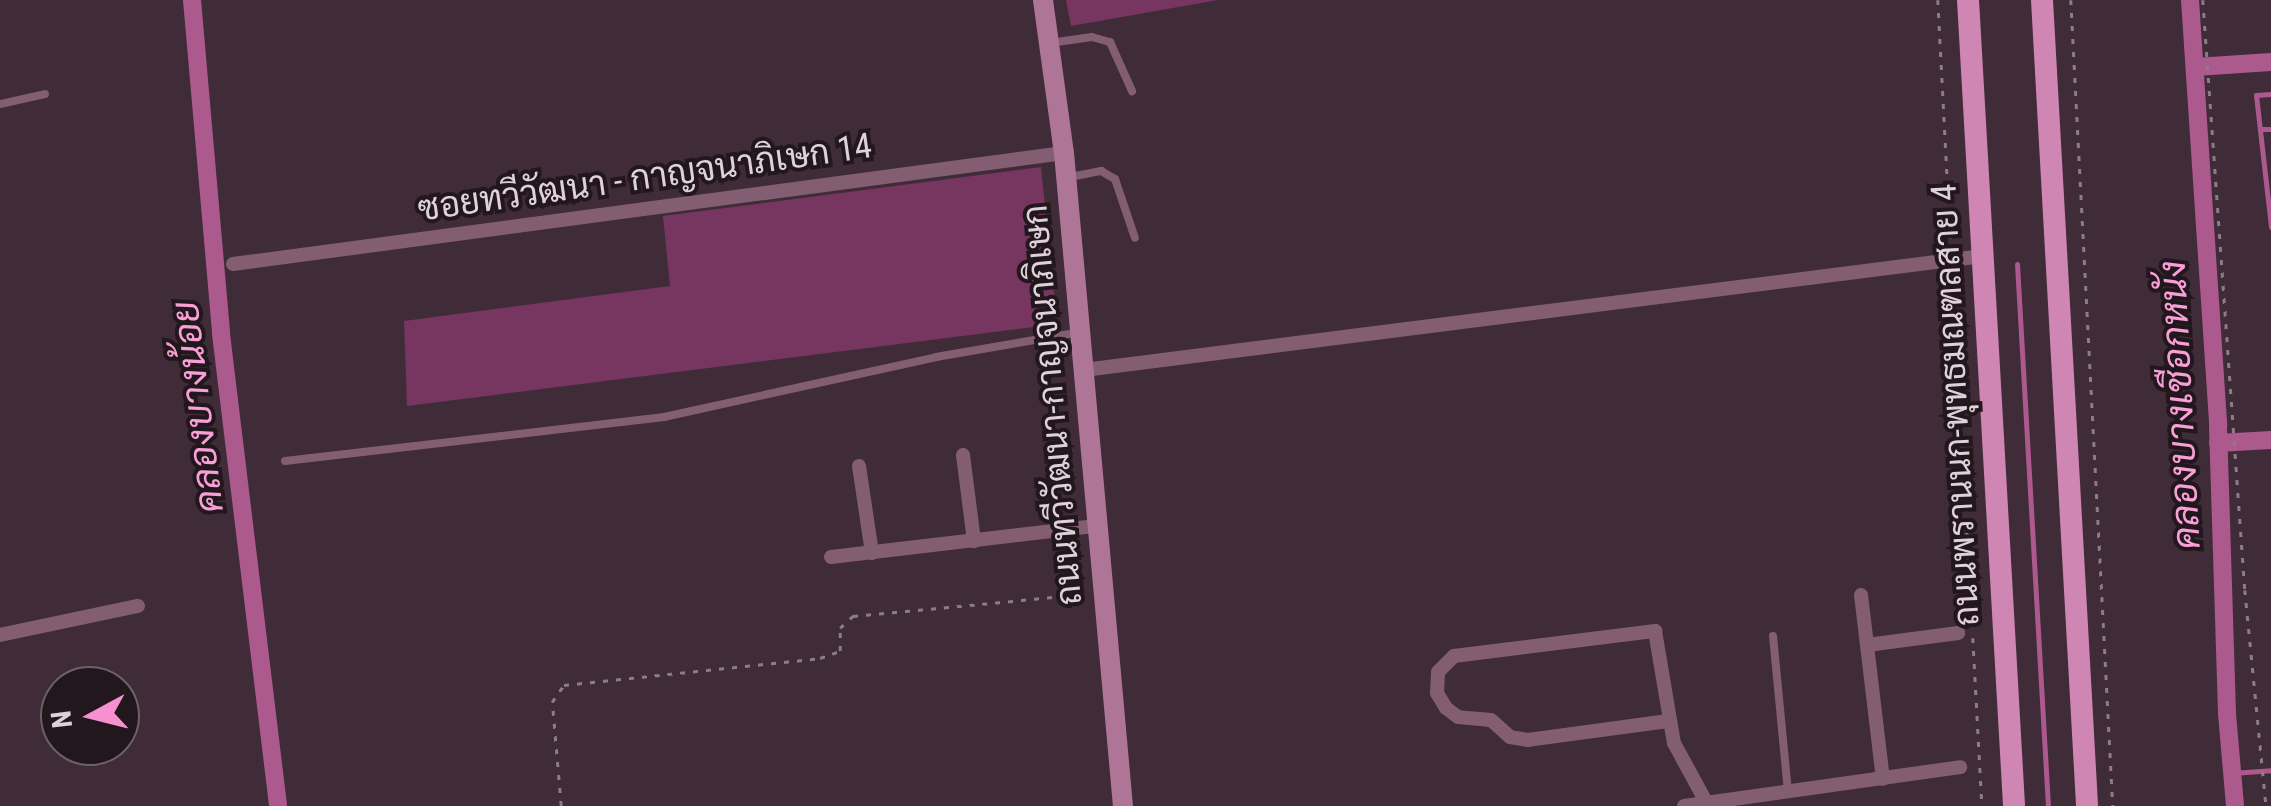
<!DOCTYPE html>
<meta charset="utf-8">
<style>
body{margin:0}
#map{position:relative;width:2271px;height:806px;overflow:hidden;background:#402b38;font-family:"Roboto Condensed",Sarabun,sans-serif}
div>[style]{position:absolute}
.green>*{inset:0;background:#773660}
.stream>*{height:5px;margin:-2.5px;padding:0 2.5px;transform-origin:2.5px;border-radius:2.5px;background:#ac598e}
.canal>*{height:18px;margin:-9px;padding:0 9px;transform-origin:9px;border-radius:9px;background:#ac598e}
.path>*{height:2.5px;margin-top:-1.25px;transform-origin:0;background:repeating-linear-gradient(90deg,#8d7c86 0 5px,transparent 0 13px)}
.lane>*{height:8px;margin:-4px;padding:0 4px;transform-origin:4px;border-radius:4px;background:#835e73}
.street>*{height:14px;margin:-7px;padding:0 7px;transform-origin:7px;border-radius:7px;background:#835e73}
.secondary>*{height:20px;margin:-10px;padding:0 10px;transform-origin:10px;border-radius:10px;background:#af7597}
.primary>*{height:22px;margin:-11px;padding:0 11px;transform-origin:11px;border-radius:11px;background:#d086b3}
span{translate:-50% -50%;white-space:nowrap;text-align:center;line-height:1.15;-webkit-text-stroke:8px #21171d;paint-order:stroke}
.street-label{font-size:35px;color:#dfd1d9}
.water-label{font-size:38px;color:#f89fd5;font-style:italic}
.north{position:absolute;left:40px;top:666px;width:100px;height:100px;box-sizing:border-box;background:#21171d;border:2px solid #6d6168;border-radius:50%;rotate:263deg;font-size:28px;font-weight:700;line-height:40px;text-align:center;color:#dfd1d9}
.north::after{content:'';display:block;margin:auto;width:35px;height:45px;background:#f690cf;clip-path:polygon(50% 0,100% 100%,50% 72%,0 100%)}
</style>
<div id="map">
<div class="green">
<div style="clip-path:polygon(1066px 0,1218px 0,1071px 26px)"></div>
<div style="clip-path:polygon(1041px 167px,1057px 324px,407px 406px,404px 321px,670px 286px,663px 216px)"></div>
</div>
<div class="stream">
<div style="left:2271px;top:94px;width:15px;rotate:176deg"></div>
<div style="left:2256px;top:95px;width:133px;rotate:83.5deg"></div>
<div style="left:2260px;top:129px;width:11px"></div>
<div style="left:2017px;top:264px;width:543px;rotate:86.73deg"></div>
<div style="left:2232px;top:773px;width:39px;rotate:-4deg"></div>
</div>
<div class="canal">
<div style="left:192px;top:0;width:335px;rotate:85deg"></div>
<div style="left:221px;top:334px;width:475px;rotate:83.1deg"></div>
<div style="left:2190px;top:0;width:427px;rotate:86.2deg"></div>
<div style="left:2218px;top:426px;width:288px;rotate:88.2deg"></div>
<div style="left:2227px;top:714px;width:92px;rotate:85deg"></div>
<div style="left:2196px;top:67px;width:75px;rotate:-3.8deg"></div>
<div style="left:2218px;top:443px;width:53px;rotate:-3.2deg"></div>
</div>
<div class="path">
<div style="left:1938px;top:0;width:245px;rotate:87deg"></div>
<div style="left:2071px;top:0;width:807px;rotate:87.02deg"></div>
<div style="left:2203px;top:0;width:591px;rotate:85.93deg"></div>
<div style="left:2245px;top:590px;width:217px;rotate:84.4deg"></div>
<div style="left:1953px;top:273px;width:353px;rotate:86.9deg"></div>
<div style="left:1973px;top:638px;width:168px;rotate:86.9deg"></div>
<div style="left:561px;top:806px;width:104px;rotate:-94.9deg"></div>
<div style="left:552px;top:702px;width:21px;rotate:-55deg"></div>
<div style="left:564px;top:685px;width:257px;rotate:-6deg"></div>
<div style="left:820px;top:658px;width:21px;rotate:-19deg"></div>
<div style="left:840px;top:651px;width:23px;rotate:-90deg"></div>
<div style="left:840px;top:628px;width:18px;rotate:-43deg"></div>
<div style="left:853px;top:616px;width:233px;rotate:-5.4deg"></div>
</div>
<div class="lane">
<div style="left:1050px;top:43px;width:42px;rotate:-8.1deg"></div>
<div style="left:1092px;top:37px;width:19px;rotate:16deg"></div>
<div style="left:1110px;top:42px;width:54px;rotate:65.8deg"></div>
<div style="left:0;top:104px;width:46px;rotate:-12.5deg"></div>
<div style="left:1070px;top:177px;width:32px;rotate:-11deg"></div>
<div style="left:1101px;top:171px;width:16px;rotate:30deg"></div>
<div style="left:1115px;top:179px;width:62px;rotate:71.3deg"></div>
<div style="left:285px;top:461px;width:382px;rotate:-6.6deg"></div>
<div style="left:664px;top:417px;width:279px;rotate:-12.4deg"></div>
<div style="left:936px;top:357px;width:146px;rotate:-9.8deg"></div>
<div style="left:1773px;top:636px;width:156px;rotate:84.5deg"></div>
</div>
<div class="street">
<div style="left:233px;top:264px;width:838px;rotate:-7.61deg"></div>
<div style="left:1084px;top:370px;width:906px;rotate:-7.23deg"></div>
<div style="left:963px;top:455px;width:87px;rotate:82.7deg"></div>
<div style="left:859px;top:466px;width:88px;rotate:81.5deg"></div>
<div style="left:831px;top:557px;width:267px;rotate:-6.7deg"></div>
<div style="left:1861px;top:595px;width:185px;rotate:83.2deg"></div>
<div style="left:0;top:635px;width:141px;rotate:-11.9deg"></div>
<div style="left:1867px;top:645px;width:92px;rotate:-7.5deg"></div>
<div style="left:1668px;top:721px;width:141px;rotate:172.3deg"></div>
<div style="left:1528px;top:740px;width:18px;rotate:-171deg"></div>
<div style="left:1510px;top:737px;width:25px;rotate:-138deg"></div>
<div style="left:1491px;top:720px;width:33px;rotate:-175deg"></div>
<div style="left:1458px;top:717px;width:15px;rotate:-143deg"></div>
<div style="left:1446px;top:708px;width:17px;rotate:-121deg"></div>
<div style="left:1437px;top:693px;width:21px;rotate:-87deg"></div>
<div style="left:1438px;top:672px;width:23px;rotate:-45deg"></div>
<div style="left:1454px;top:656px;width:203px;rotate:-7.1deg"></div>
<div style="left:1655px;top:631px;width:114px;rotate:80.4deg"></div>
<div style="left:1674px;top:743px;width:67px;rotate:61.5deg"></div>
<div style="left:1684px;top:806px;width:279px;rotate:-8deg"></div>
</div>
<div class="secondary">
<div style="left:1043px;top:0;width:154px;rotate:82.2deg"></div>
<div style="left:1064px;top:153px;width:656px;rotate:84.84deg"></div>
</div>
<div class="primary">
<div style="left:1968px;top:0;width:807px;rotate:86.73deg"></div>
<div style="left:2042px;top:0;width:807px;rotate:86.8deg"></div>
</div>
<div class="street-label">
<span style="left:645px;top:178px;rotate:-8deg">ซอยทวีวัฒนา - กาญจนาภิเษก 14</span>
<span style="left:1053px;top:405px;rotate:-95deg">ถนนทวีวัฒนา-กาญจนาภิเษก</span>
<span style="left:1956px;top:405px;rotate:-93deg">ถนนพรานนก-พุทธมณฑลสาย 4</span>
</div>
<div class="water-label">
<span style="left:2180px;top:405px;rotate:-93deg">คลองบางเชือกหนัง</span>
<span style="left:198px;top:407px;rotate:-97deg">คลองบางน้อย</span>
</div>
<div class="north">N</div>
</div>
